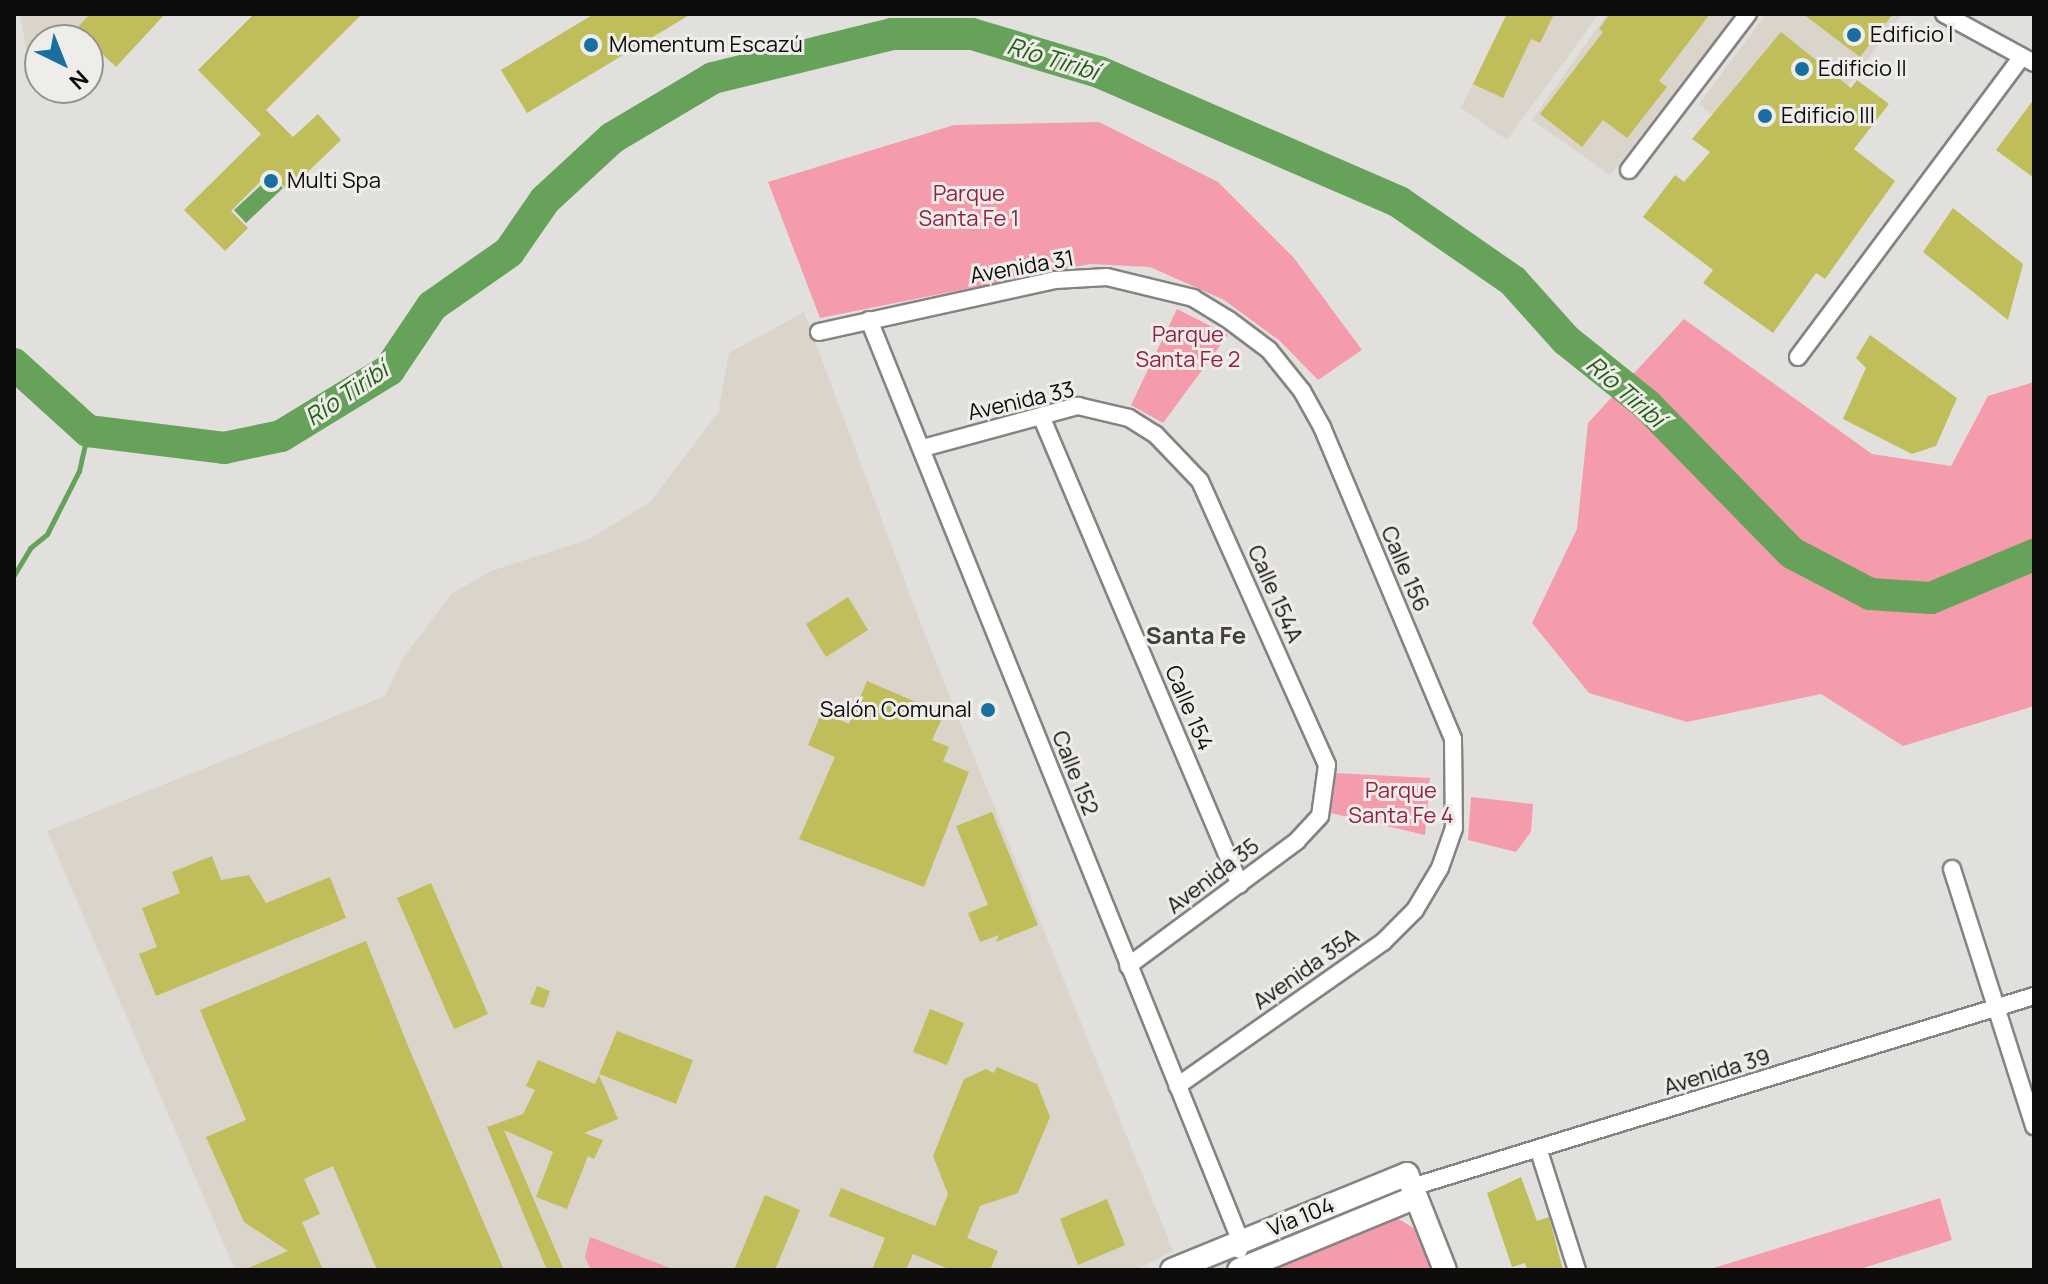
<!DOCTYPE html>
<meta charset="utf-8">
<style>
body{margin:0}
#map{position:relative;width:2048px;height:1284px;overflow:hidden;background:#e2e0dd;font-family:Manrope,sans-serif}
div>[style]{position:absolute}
.built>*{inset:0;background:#dbd4cb}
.green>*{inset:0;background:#f59cac}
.water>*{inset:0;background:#66a25a}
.stream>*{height:5px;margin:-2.5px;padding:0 2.5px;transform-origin:2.5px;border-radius:2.5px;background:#66a25a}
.river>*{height:32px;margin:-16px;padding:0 16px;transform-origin:16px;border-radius:16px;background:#66a25a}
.building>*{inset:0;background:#c0bd5b}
.roads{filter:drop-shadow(2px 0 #868482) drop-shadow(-2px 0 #868482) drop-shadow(0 2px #868482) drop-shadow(0 -2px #868482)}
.street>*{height:16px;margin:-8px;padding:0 8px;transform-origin:8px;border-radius:8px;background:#fff}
.secondary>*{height:22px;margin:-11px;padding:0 11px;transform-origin:11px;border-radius:11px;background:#fff}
.dots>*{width:22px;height:22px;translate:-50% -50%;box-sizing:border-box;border:4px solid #efedea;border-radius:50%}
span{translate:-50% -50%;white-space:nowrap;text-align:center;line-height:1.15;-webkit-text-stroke:6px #efedea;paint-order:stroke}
.poi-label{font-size:22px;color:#0e0d0c}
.left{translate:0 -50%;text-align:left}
.right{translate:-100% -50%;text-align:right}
.park-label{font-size:22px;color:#942145}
.street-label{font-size:22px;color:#0e0d0c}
.water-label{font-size:24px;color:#235e15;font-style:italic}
.neighbourhood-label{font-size:24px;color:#41403e;font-weight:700}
.frame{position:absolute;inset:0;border:16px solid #0e0d0c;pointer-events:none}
.north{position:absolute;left:24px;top:24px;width:80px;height:80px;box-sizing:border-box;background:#efedea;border:2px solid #959391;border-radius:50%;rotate:137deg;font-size:22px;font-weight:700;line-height:32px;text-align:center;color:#0e0d0c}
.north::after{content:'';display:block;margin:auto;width:28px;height:36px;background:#196f9f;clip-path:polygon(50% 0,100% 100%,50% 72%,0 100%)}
</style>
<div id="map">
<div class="built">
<div style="clip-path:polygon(20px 14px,90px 14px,65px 40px,40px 40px,40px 58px,28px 60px)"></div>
<div style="clip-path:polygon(1506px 14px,1599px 14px,1507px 140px,1461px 108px)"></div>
<div style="clip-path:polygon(1607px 14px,1735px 14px,1610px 175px,1532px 120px)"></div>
<div style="clip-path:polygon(1766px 14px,1902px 14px,1783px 172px,1699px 104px)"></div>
<div style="clip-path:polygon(804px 312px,924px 632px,1173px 1251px,1136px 1270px,235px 1270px,47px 831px,385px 696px,402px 659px,451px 594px,491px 571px,589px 539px,650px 502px,718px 413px,729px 353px)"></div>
</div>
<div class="green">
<div style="clip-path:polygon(1099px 122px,1218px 182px,1294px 258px,1362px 350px,1318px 380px,1280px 341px,1224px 300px,1150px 267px,1090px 264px,820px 318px,768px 182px,954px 125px)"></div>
<div style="clip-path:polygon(1177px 309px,1228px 335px,1163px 423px,1131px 405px)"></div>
<div style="clip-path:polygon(1684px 319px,1872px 454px,1951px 466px,1988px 396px,2034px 382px,2034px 706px,1903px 746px,1821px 694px,1687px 722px,1589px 693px,1532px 623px,1577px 529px,1588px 423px)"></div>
<div style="clip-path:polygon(1335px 773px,1430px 778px,1425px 835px,1331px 813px)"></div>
<div style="clip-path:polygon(1471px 797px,1533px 804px,1531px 832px,1516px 852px,1468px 840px)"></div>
<div style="clip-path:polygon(1940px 1198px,1952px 1240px,1857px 1270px,1707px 1270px)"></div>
<div style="clip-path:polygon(1397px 1218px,1415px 1229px,1431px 1270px,1265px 1270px)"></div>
<div style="clip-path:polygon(590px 1237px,675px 1270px,591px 1270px,585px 1257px)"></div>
</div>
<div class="water">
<div style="clip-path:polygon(271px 176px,283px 188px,246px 223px,234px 210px)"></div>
</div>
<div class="stream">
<div style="left:14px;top:575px;width:31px;rotate:-59deg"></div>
<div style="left:30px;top:548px;width:22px;rotate:-39deg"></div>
<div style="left:47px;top:534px;width:71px;rotate:-63.1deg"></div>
<div style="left:79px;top:471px;width:41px;rotate:-77.3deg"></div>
</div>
<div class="river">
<div style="left:14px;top:364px;width:100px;rotate:42.2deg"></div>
<div style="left:88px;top:431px;width:137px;rotate:7.1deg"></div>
<div style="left:224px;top:448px;width:58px;rotate:-11.9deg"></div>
<div style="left:281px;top:436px;width:127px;rotate:-31.4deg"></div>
<div style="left:389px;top:370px;width:77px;rotate:-56.1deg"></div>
<div style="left:432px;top:306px;width:94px;rotate:-35deg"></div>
<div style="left:509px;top:252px;width:63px;rotate:-55.3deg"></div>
<div style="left:545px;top:200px;width:91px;rotate:-42.8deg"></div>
<div style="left:612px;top:138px;width:117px;rotate:-30.7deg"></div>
<div style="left:713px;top:78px;width:184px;rotate:-13.8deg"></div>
<div style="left:892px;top:34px;width:80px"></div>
<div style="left:972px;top:34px;width:133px;rotate:16.7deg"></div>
<div style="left:1099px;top:72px;width:327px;rotate:23.4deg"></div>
<div style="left:1399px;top:202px;width:139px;rotate:34.7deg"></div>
<div style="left:1513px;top:281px;width:79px;rotate:48.1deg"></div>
<div style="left:1566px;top:340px;width:104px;rotate:38.7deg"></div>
<div style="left:1647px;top:405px;width:207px;rotate:45.6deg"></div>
<div style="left:1792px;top:553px;width:88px;rotate:27.7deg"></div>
<div style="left:1870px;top:594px;width:61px;rotate:3.8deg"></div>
<div style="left:1931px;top:598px;width:112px;rotate:-22.7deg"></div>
</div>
<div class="building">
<div style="clip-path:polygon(90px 14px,165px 14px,116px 67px,76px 29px)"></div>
<div style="clip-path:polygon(254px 14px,362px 14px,266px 110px,293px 137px,318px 114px,341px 140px,288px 191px,270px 172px,231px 211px,248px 228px,225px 251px,184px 210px,261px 134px,198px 70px)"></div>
<div style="clip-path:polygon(594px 14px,691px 14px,527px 113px,501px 70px)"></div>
<div style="clip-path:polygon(1507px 14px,1554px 14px,1540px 43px,1531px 39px,1503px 98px,1473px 84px)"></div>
<div style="clip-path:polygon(1610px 14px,1710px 14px,1659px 81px,1667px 87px,1627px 138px,1603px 120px,1582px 147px,1540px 114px,1603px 32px,1599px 29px)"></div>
<div style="clip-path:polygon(1803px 14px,1893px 14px,1860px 57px)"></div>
<div style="clip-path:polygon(1781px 32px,1851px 88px,1857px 80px,1889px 104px,1854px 149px,1895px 181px,1825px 279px,1816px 273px,1773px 333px,1703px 283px,1713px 270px,1643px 217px,1675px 175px,1684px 182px,1710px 152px,1692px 139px)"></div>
<div style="clip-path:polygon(2034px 99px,2034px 178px,1996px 150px)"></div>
<div style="clip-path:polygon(1953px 208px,2023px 264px,2008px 320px,1923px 252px)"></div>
<div style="clip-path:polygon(1870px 335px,1957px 398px,1936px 446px,1912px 454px,1843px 419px,1866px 368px,1856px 358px)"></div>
<div style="clip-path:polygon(848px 597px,868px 630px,826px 657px,806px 624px)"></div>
<div style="clip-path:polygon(867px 681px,944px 714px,932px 740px,949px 747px,943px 761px,969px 772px,924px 887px,799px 839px,835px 757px,808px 745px,822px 712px,849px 724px)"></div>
<div style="clip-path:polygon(992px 812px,1038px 925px,996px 942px,999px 935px,980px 942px,968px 913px,988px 905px,956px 826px)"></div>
<div style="clip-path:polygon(212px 856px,221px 880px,249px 875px,266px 903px,330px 877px,346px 918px,156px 996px,139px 954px,157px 947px,142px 908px,180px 893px,172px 872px)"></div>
<div style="clip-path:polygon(431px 883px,488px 1014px,454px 1029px,397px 898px)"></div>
<div style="clip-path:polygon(366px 941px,408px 1046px,504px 1270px,377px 1270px,333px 1166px,304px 1179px,320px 1214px,302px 1222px,323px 1270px,244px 1270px,288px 1251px,244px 1222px,206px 1137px,246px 1120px,200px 1010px)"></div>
<div style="clip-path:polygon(537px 986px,550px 991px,544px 1008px,530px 1004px)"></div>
<div style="clip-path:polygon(930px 1009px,964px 1023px,947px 1065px,913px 1052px)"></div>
<div style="clip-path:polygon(617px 1031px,693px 1060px,676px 1104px,599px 1074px)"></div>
<div style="clip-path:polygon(538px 1060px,595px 1084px,599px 1075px,618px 1119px,584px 1133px,603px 1140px,594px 1159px,588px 1156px,567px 1209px,536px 1197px,553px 1152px,504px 1130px,564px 1270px,547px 1270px,487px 1127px,523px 1114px,535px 1090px,526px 1086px)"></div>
<div style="clip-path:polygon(997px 1067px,1037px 1084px,1050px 1117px,1018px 1193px,980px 1206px,967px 1238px,998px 1251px,990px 1270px,951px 1270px,913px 1254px,906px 1270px,872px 1270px,885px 1238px,829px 1216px,841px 1188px,935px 1226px,948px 1194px,933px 1156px,964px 1079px,986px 1069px,994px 1073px)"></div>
<div style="clip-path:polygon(1521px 1177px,1537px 1221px,1549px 1217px,1563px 1270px,1527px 1270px,1525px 1263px,1512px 1267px,1487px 1193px)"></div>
<div style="clip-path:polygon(765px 1195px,800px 1210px,775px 1270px,734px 1270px)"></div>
<div style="clip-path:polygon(1107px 1199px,1125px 1245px,1078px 1265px,1060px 1219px)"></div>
</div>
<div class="roads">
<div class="street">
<div style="left:1944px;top:14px;width:102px;rotate:28.6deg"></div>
<div style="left:1629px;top:170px;width:196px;rotate:-52.7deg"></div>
<div style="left:869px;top:320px;width:994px;rotate:68.03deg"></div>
<div style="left:1241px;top:1242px;width:8px;rotate:104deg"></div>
<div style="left:819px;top:332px;width:242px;rotate:-12.4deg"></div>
<div style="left:1055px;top:280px;width:52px;rotate:-3.3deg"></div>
<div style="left:1107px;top:277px;width:89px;rotate:13.7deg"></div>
<div style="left:1193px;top:298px;width:42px;rotate:31.4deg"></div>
<div style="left:1229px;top:320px;width:50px;rotate:36.9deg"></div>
<div style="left:1269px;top:350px;width:53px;rotate:51.2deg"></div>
<div style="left:1302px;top:391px;width:41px;rotate:60.9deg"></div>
<div style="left:1322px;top:427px;width:338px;rotate:67.2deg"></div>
<div style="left:1453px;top:739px;width:89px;rotate:89.4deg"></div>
<div style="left:1454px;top:828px;width:42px;rotate:109.3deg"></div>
<div style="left:1440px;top:868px;width:49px;rotate:120.8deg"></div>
<div style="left:1415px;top:910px;width:45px;rotate:135deg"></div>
<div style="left:1383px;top:942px;width:251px;rotate:145deg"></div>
<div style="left:1798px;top:357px;width:372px;rotate:-53.3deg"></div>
<div style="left:1041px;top:416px;width:509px;rotate:67.01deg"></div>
<div style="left:923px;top:448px;width:161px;rotate:-15.2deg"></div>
<div style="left:1078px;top:406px;width:52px;rotate:13.2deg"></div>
<div style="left:1129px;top:418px;width:31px;rotate:32deg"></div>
<div style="left:1155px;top:434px;width:65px;rotate:46.2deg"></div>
<div style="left:1200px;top:481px;width:311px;rotate:65.9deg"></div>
<div style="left:1327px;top:765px;width:51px;rotate:97.8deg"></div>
<div style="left:1320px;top:816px;width:34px;rotate:133deg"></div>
<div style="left:1297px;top:841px;width:210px;rotate:143.5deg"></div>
<div style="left:1952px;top:869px;width:270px;rotate:72.3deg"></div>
<div style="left:1539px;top:1151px;width:125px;rotate:72.3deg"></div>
<div style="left:1412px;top:1187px;width:651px;rotate:-17.07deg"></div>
</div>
<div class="secondary">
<div style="left:1172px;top:1270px;width:254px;rotate:-22.2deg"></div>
<div style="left:1407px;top:1174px;width:103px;rotate:68.4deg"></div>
<div style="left:1239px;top:1270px;width:191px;rotate:-22.4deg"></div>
</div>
</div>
<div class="dots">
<div style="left:1854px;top:35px;background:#196f9f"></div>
<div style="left:591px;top:45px;background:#196f9f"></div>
<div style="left:1802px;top:69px;background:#196f9f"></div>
<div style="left:1765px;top:116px;background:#196f9f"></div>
<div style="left:271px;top:181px;background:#196f9f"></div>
<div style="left:988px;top:710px;background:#196f9f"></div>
</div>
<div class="poi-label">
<span class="left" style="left:1870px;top:35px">Edificio I</span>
<span class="left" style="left:609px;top:45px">Momentum Escazú</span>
<span class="left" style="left:1818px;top:69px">Edificio II</span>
<span class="left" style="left:1781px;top:116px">Edificio III</span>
<span class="left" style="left:287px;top:181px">Multi Spa</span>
<span class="right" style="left:972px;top:710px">Salón Comunal</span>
</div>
<div class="park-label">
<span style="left:969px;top:206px">Parque<br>Santa Fe 1</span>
<span style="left:1188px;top:347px">Parque<br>Santa Fe 2</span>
<span style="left:1401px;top:803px">Parque<br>Santa Fe 4</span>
</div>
<div class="street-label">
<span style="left:1022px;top:267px;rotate:-10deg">Avenida 31</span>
<span style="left:1021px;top:401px;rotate:-13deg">Avenida 33</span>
<span style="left:1405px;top:569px;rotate:67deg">Calle 156</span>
<span style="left:1275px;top:594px;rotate:66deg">Calle 154A</span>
<span style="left:1189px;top:708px;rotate:67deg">Calle 154</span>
<span style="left:1075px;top:773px;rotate:68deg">Calle 152</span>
<span style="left:1213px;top:876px;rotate:-37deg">Avenida 35</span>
<span style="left:1306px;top:969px;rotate:-35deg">Avenida 35A</span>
<span style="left:1717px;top:1072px;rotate:-17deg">Avenida 39</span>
<span style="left:1301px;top:1217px;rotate:-22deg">Vía 104</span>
</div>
<div class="water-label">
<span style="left:1053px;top:58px;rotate:17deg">Río Tiribí</span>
<span style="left:1626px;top:391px;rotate:41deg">Río Tiribí</span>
<span style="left:346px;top:393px;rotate:-34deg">Río Tiribí</span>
</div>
<div class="neighbourhood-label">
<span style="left:1196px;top:635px">Santa Fe</span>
</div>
<div class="frame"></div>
<div class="north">N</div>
</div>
